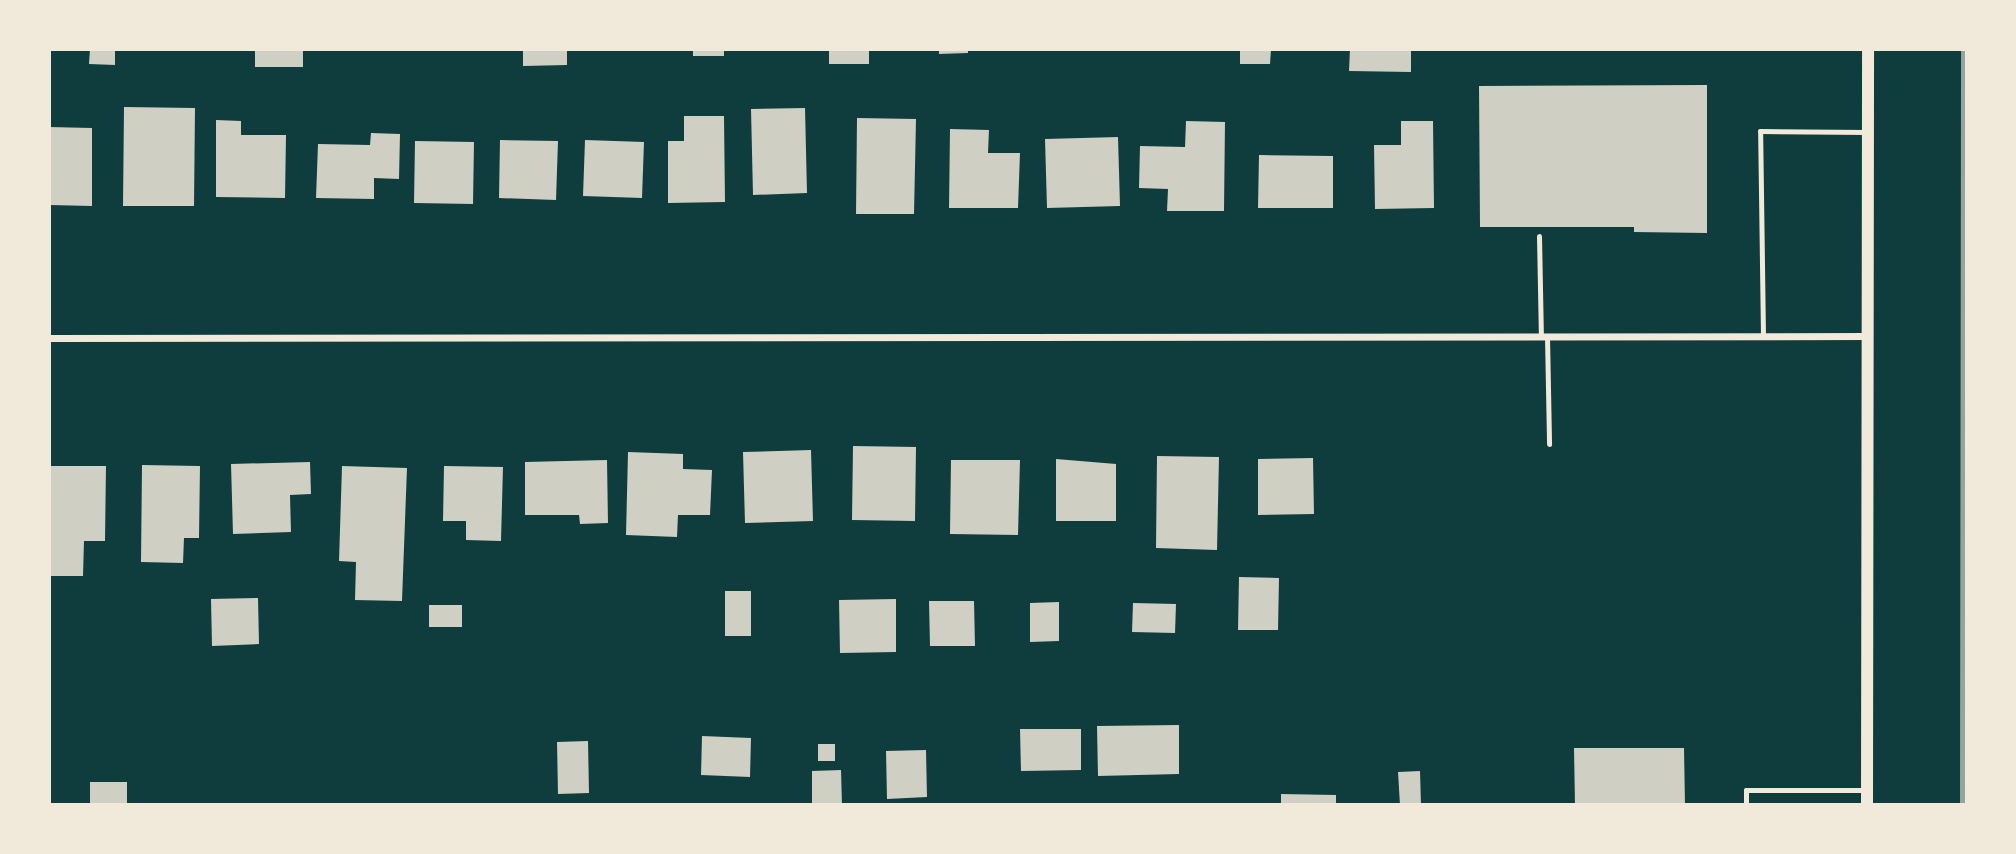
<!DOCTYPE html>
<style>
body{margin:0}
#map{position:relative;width:2016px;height:854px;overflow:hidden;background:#0f3d3e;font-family:Barlow,sans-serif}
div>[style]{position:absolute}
.building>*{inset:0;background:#cfcfc3}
.service>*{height:5px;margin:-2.5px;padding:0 2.5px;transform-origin:2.5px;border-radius:2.5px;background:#f1e9da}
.minor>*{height:7px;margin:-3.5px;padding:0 3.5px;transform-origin:3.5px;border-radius:3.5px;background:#f1e9da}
.tertiary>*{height:12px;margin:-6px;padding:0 6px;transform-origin:6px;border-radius:6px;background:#f1e9da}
.rail>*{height:5px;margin:-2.5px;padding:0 2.5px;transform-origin:2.5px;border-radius:2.5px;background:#97a49c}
span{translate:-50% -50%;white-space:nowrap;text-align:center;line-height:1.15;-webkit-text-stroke:5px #f1e9da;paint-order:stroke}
.frame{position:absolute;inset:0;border:51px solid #f1e9da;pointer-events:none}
</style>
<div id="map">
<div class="building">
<div style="clip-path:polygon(90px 49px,115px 49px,115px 65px,89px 64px)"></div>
<div style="clip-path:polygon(255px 49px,303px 49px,303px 67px,255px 67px)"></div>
<div style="clip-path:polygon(523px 49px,567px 49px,567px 65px,523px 66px)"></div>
<div style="clip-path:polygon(693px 49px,724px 49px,724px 56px,693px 56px)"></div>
<div style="clip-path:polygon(829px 49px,869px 49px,869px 64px,829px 64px)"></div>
<div style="clip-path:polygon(939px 49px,968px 49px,968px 53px,939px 54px)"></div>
<div style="clip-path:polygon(1240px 49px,1271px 49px,1270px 64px,1240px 64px)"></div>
<div style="clip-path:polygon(1350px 49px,1411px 49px,1411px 72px,1349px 71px)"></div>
<div style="clip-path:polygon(1707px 85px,1707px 233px,1634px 232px,1634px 227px,1480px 227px,1479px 86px)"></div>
<div style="clip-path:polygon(124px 107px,195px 108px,194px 206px,123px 206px)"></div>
<div style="clip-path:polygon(805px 108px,807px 193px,753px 195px,751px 109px)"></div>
<div style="clip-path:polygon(684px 116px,724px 116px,725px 202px,668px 203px,668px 141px,684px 141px)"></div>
<div style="clip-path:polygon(857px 118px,916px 119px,914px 214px,856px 214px)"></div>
<div style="clip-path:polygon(216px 120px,241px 121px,241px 135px,286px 135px,285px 198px,216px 197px)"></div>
<div style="clip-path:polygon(1186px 121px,1225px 122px,1224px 211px,1167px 211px,1168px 189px,1139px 188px,1140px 146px,1185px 147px)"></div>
<div style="clip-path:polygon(1401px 121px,1433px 121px,1434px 208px,1375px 209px,1374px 145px,1401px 145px)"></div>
<div style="clip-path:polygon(49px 127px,92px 128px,92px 206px,49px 205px)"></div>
<div style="clip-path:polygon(950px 129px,989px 130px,988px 153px,1020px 153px,1018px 208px,949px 208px)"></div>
<div style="clip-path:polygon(371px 133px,400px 134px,399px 179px,374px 178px,374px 199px,316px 198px,318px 144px,370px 145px)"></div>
<div style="clip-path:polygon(1118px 137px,1120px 206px,1047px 208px,1045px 139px)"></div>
<div style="clip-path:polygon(500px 140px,558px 141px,556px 200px,499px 198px)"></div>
<div style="clip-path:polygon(585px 140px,644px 142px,642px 198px,583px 196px)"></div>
<div style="clip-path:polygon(415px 141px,474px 142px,473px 204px,414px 203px)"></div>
<div style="clip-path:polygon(1259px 155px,1333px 156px,1333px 208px,1258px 208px)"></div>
<div style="clip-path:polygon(853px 446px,916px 447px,915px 521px,852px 520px)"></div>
<div style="clip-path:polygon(811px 450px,813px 521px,745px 523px,743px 452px)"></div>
<div style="clip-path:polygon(628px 452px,683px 454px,683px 469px,712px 470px,710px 515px,678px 515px,677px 537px,626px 535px)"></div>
<div style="clip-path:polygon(1157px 456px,1219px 457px,1217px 550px,1156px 548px)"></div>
<div style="clip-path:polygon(1313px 458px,1314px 514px,1258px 515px,1258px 459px)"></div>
<div style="clip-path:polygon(1056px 459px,1116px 464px,1116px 521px,1056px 521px)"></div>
<div style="clip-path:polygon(607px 460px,608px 523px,580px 524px,579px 515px,525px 515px,525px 462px)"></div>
<div style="clip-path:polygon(951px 460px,1020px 460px,1018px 535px,950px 534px)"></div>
<div style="clip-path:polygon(310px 462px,311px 494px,290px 495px,291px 532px,233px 534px,231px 464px)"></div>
<div style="clip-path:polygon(142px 465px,200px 466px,199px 538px,184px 538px,183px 563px,141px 562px)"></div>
<div style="clip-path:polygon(49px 466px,106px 466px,105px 541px,84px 541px,83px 576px,49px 576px)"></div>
<div style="clip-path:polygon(342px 466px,407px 468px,402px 601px,355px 600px,356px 562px,339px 561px)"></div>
<div style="clip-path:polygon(444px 466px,503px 467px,501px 541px,466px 540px,466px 521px,443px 521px)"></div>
<div style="clip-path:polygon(1239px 577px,1279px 578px,1278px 630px,1238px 630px)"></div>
<div style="clip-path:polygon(725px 591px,751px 591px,751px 636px,725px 636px)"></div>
<div style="clip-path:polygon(258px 598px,259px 644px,212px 646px,211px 599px)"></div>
<div style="clip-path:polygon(896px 599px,896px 652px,840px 653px,839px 600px)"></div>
<div style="clip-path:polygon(929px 601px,974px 601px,975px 646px,930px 646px)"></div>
<div style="clip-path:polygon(1059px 602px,1059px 641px,1030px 642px,1030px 603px)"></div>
<div style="clip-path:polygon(1133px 603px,1176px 604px,1175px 633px,1132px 632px)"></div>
<div style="clip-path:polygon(429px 605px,462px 605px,462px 627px,429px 627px)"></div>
<div style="clip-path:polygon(1179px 725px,1179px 774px,1098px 776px,1097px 726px)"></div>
<div style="clip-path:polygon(1020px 729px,1081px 729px,1081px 770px,1021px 771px)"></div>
<div style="clip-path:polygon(702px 736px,751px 738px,750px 777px,701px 775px)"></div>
<div style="clip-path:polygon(588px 741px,589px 793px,558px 794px,557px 742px)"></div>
<div style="clip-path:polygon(818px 744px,835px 744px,835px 761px,818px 761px)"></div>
<div style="clip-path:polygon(1574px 748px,1684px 748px,1685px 805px,1575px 805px)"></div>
<div style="clip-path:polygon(926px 750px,927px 797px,887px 799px,886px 751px)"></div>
<div style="clip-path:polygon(841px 770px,842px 805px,812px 805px,812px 771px)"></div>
<div style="clip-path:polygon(1420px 771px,1421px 805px,1400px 805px,1398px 772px)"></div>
<div style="clip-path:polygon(90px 782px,127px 782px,127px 805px,90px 805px)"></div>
<div style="clip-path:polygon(1281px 794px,1336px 795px,1336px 805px,1281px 805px)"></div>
</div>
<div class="service">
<div style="left:1539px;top:236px;width:100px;rotate:88.9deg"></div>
<div style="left:1547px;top:336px;width:108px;rotate:88.9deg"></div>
<div style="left:1763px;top:336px;width:205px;rotate:-90.8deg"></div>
<div style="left:1760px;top:131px;width:107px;rotate:0.5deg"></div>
<div style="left:1746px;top:805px;width:15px;rotate:-90deg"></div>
<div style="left:1746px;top:790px;width:119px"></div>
</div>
<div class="minor">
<div style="left:49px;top:338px;width:1819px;rotate:-0.06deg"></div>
</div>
<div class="tertiary">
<div style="left:1867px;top:805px;width:756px;rotate:-89.92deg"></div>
</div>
<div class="rail">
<div style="left:1962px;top:805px;width:756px;rotate:-89.92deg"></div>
</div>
<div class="frame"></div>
</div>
